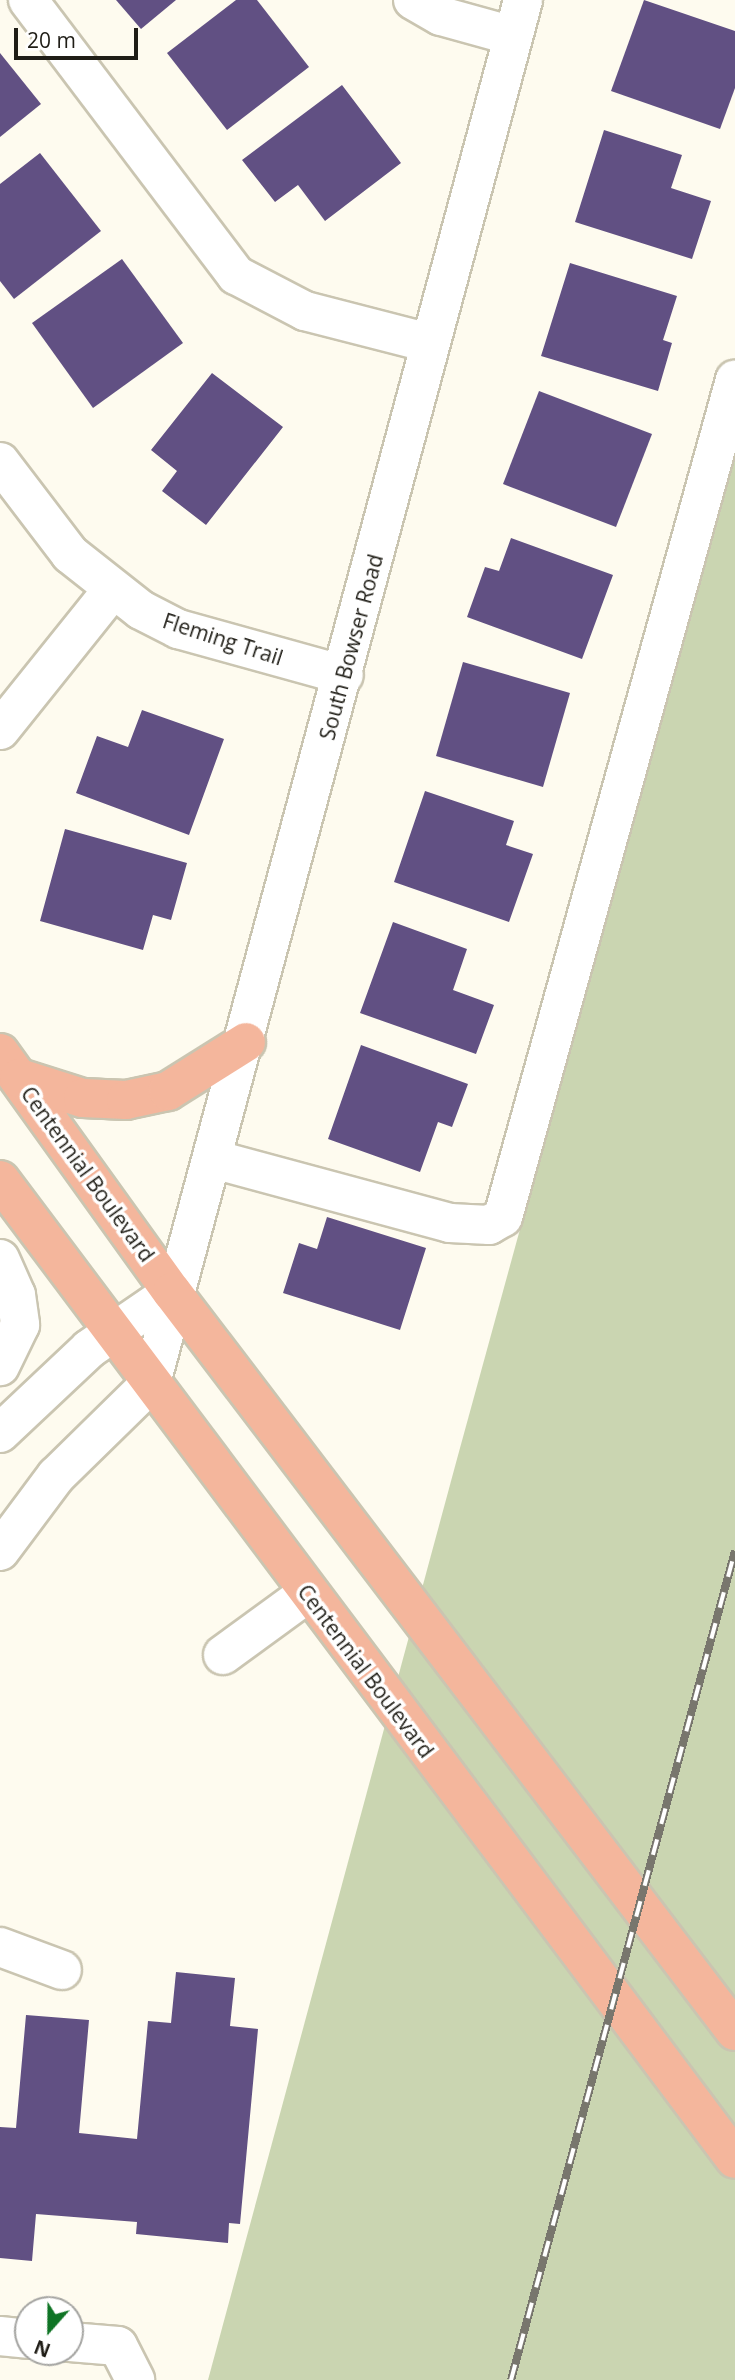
<!DOCTYPE html>
<style>
body{margin:0}
#map{position:relative;width:735px;height:2380px;overflow:hidden;background:#fefbef;font-family:"Open Sans",sans-serif}
div>[style]{position:absolute}
.green>*{inset:0;background:#cad5b1}
.building>*{inset:0;background:#615083}
.roads{filter:drop-shadow(2px 0 #cac5b1) drop-shadow(-2px 0 #cac5b1) drop-shadow(0 2px #cac5b1) drop-shadow(0 -2px #cac5b1)}
.minor>*{height:38px;margin:-19px;padding:0 19px;transform-origin:19px;border-radius:19px;background:#fff}
.major>*{height:38px;margin:-19px;padding:0 19px;transform-origin:19px;border-radius:19px;background:#f4b69c}
.rail>*{height:8px;margin-top:-4px;transform-origin:0;background:repeating-linear-gradient(90deg,#fff 0 16px,#78766d 0 32px);box-sizing:border-box;border-block:2px solid #78766d}
span{translate:-50% -50%;white-space:nowrap;text-align:center;line-height:1.15;-webkit-text-stroke:7px #fff;paint-order:stroke}
.street-label{font-size:21px;color:#1f1d16}
.north{position:absolute;left:14px;top:2296px;width:70px;height:70px;box-sizing:border-box;background:#fff;border:2px solid #a5a5a2;border-radius:50%;rotate:201deg;font-size:19px;font-weight:700;line-height:28px;text-align:center;color:#1f1d16}
.north::after{content:'';display:block;margin:auto;width:24px;height:32px;background:#0f7425;clip-path:polygon(50% 0,100% 100%,50% 72%,0 100%)}
.scale{position:absolute;left:14px;top:28px;width:124px;height:32px;box-sizing:border-box;border:4px solid #1f1d16;border-top:0;padding-left:9px;font-size:21px;line-height:24px;white-space:nowrap;color:#1f1d16;-webkit-text-stroke:5px #fff;paint-order:stroke}
</style>
<div id="map">
<div class="green">
<div style="clip-path:polygon(735px 445px,735px 2380px,208px 2380px,457px 1459px)"></div>
</div>
<div class="building">
<div style="clip-path:polygon(116px 0,176px 0,141px 29px)"></div>
<div style="clip-path:polygon(236px 0,257px 0,309px 67px,227px 130px,167px 53px)"></div>
<div style="clip-path:polygon(644px 0,735px 31px,735px 88px,720px 129px,611px 91px)"></div>
<div style="clip-path:polygon(0 53px,41px 104px,0 137px)"></div>
<div style="clip-path:polygon(342px 85px,401px 163px,325px 221px,298px 185px,275px 202px,242px 160px)"></div>
<div style="clip-path:polygon(604px 130px,682px 155px,671px 188px,711px 201px,692px 259px,575px 222px)"></div>
<div style="clip-path:polygon(40px 153px,101px 231px,14px 299px,0 281px,0 184px)"></div>
<div style="clip-path:polygon(122px 259px,183px 343px,93px 408px,32px 323px)"></div>
<div style="clip-path:polygon(570px 263px,677px 296px,663px 340px,672px 343px,658px 391px,541px 356px)"></div>
<div style="clip-path:polygon(212px 373px,283px 427px,206px 525px,162px 491px,177px 471px,151px 450px)"></div>
<div style="clip-path:polygon(539px 391px,652px 434px,616px 527px,503px 484px)"></div>
<div style="clip-path:polygon(511px 538px,613px 575px,582px 659px,467px 617px,485px 567px,499px 571px)"></div>
<div style="clip-path:polygon(463px 662px,570px 693px,543px 787px,436px 756px)"></div>
<div style="clip-path:polygon(142px 710px,224px 739px,189px 835px,76px 793px,97px 736px,128px 747px)"></div>
<div style="clip-path:polygon(425px 791px,514px 821px,506px 845px,533px 854px,509px 922px,394px 882px)"></div>
<div style="clip-path:polygon(65px 829px,187px 863px,171px 920px,153px 915px,143px 950px,40px 921px)"></div>
<div style="clip-path:polygon(393px 922px,467px 949px,453px 990px,494px 1005px,476px 1054px,360px 1013px)"></div>
<div style="clip-path:polygon(361px 1045px,468px 1084px,452px 1127px,438px 1122px,420px 1172px,328px 1139px)"></div>
<div style="clip-path:polygon(327px 1217px,426px 1248px,400px 1330px,283px 1293px,299px 1243px,317px 1249px)"></div>
<div style="clip-path:polygon(176px 1972px,235px 1978px,230px 2026px,258px 2029px,240px 2224px,229px 2223px,228px 2243px,136px 2234px,137px 2222px,36px 2214px,32px 2261px,0 2258px,0 2127px,16px 2128px,26px 2015px,89px 2020px,79px 2133px,137px 2139px,148px 2021px,171px 2023px)"></div>
</div>
<div class="roads">
<div class="minor">
<div style="left:28px;top:0;width:345px;rotate:52.9deg"></div>
<div style="left:236px;top:275px;width:78px;rotate:27.6deg"></div>
<div style="left:305px;top:311px;width:129px;rotate:14.4deg"></div>
<div style="left:413px;top:0;width:32px;rotate:30deg"></div>
<div style="left:441px;top:16px;width:75px;rotate:15.5deg"></div>
<div style="left:0;top:462px;width:116px;rotate:52.7deg"></div>
<div style="left:70px;top:554px;width:90px;rotate:38.3deg"></div>
<div style="left:141px;top:610px;width:42px;rotate:27.2deg"></div>
<div style="left:178px;top:629px;width:172px;rotate:15.5deg"></div>
<div style="left:0;top:730px;width:179px;rotate:-51.3deg"></div>
<div style="left:213px;top:1159px;width:245px;rotate:15.1deg"></div>
<div style="left:450px;top:1223px;width:39px;rotate:3deg"></div>
<div style="left:489px;top:1225px;width:16px;rotate:-30deg"></div>
<div style="left:503px;top:1217px;width:869px;rotate:-74.51deg"></div>
<div style="left:0;top:1259px;width:39px;rotate:66deg"></div>
<div style="left:16px;top:1295px;width:30px;rotate:82deg"></div>
<div style="left:20px;top:1325px;width:46px;rotate:116deg"></div>
<div style="left:0;top:1433px;width:122px;rotate:-43.3deg"></div>
<div style="left:89px;top:1349px;width:101px;rotate:-34.5deg"></div>
<div style="left:0;top:1551px;width:94px;rotate:-53.3deg"></div>
<div style="left:56px;top:1476px;width:133px;rotate:-44.4deg"></div>
<div style="left:151px;top:1383px;width:1432px;rotate:-74.94deg"></div>
<div style="left:223px;top:1655px;width:105px;rotate:-36.1deg"></div>
<div style="left:0;top:1947px;width:66px;rotate:20.4deg"></div>
<div style="left:0;top:2336px;width:28px;rotate:6deg"></div>
<div style="left:70px;top:2342px;width:48px;rotate:4.8deg"></div>
<div style="left:118px;top:2346px;width:38px;rotate:63deg"></div>
</div>
<div class="major">
<div style="left:0;top:1053px;width:294px;rotate:54.3deg"></div>
<div style="left:172px;top:1292px;width:929px;rotate:52.7deg"></div>
<div style="left:19px;top:1078px;width:67px;rotate:17.4deg"></div>
<div style="left:83px;top:1098px;width:43px;rotate:2.7deg"></div>
<div style="left:126px;top:1100px;width:43px;rotate:-12.1deg"></div>
<div style="left:168px;top:1091px;width:92px;rotate:-32.1deg"></div>
<div style="left:0;top:1180px;width:1224px;rotate:53.1deg"></div>
</div>
</div>
<div class="rail">
<div style="left:511px;top:2380px;width:859px;rotate:-74.88deg"></div>
</div>
<div class="street-label">
<span style="left:223px;top:639px;rotate:18deg">Fleming Trail</span>
<span style="left:351px;top:647px;rotate:-75deg">South Bowser Road</span>
<span style="left:88px;top:1174px;rotate:54deg">Centennial Boulevard</span>
<span style="left:366px;top:1671px;rotate:53deg">Centennial Boulevard</span>
</div>
<div class="north">N</div>
<div class="scale">20 m</div>
</div>
